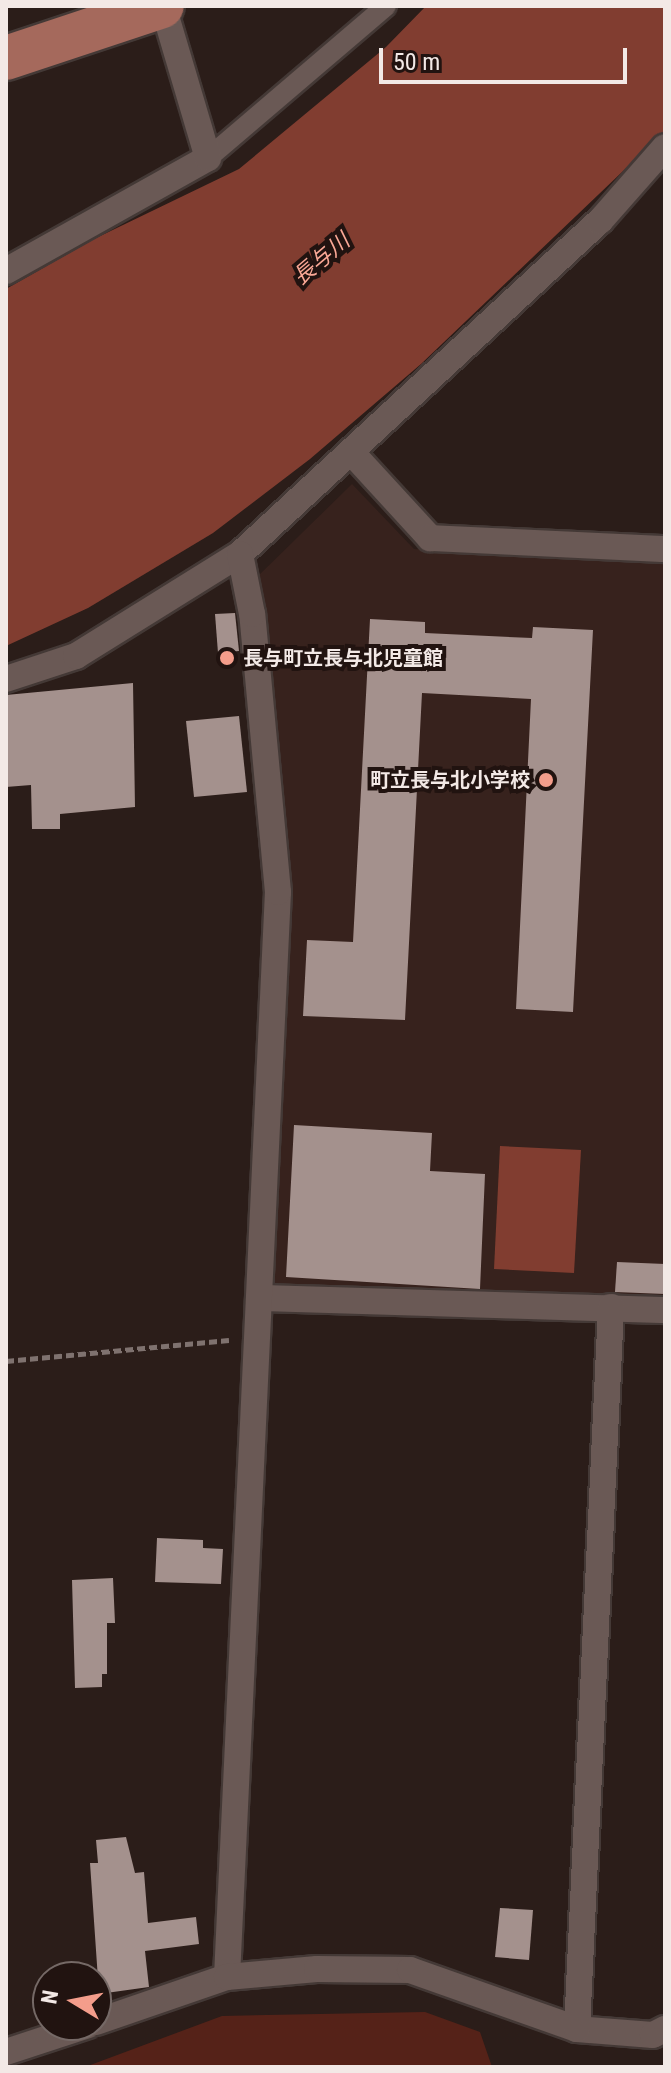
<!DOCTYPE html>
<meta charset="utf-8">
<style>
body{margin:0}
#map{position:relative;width:671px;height:2073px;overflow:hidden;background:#2b1d19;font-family:"Roboto Condensed","Noto Sans JP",sans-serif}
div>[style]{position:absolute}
.built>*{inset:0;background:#37221d}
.green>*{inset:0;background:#552218}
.water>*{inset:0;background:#813d30}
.building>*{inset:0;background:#a4918d}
.path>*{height:5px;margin-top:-2.5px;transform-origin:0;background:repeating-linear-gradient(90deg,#7f726f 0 8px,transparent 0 12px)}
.roads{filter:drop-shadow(2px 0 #443936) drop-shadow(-2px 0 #443936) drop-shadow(0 2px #443936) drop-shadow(0 -2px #443936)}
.pedestrian>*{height:20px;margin:-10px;padding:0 10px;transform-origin:10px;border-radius:10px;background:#6a5955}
.minor>*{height:26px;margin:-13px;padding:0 13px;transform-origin:13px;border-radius:13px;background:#6a5955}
.trunk>*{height:44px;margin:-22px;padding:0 22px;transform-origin:22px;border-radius:22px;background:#a5695c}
.dots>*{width:22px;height:22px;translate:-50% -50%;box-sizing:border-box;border:4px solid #211310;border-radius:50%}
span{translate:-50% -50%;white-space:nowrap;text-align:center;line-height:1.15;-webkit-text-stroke:8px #211310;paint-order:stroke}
.poi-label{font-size:20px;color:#f3e9e6;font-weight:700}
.left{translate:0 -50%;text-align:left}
.right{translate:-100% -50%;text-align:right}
.water-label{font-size:22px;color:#faa896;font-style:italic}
.frame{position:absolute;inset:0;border:8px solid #f3e9e6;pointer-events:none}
.north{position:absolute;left:32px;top:1961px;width:80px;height:80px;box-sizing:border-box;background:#211310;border:2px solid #756966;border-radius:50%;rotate:280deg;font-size:22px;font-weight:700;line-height:32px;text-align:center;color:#f3e9e6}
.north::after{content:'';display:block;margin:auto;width:28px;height:36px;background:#f49d8b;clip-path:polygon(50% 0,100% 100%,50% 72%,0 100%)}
.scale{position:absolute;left:379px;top:48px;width:248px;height:36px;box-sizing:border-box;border:4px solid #f3e9e6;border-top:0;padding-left:10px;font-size:24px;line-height:28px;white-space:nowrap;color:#f3e9e6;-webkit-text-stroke:6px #211310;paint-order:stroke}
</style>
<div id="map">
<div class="built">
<div style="clip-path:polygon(352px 484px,414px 549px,665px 560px,665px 1305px,267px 1292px,286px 903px,255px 579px)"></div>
</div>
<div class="green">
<div style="clip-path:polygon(425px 2012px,480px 2032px,492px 2067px,85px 2067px,222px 2016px)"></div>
</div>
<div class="water">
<div style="clip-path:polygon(426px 6px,665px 6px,665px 131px,421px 364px,310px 459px,213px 533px,88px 608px,6px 646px,6px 289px,94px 239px,239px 169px,386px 47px)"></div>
<div style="clip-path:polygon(500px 1146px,581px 1150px,574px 1273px,494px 1269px)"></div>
</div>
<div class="building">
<div style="clip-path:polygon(235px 613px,239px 651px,218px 653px,215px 614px)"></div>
<div style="clip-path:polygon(370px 619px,425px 622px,425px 633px,532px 638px,533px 627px,593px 630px,573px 1012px,516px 1009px,531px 699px,422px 693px,405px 1020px,303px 1016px,307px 940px,353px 942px)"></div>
<div style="clip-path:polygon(133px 683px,135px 807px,60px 814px,60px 829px,32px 829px,31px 785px,6px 787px,6px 695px)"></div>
<div style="clip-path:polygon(239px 716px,247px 792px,194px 797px,186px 721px)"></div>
<div style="clip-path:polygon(294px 1125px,432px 1133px,430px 1171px,485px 1174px,480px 1289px,286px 1277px)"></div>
<div style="clip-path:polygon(617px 1262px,665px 1264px,665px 1294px,615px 1292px)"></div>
<div style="clip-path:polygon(157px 1538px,203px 1540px,203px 1548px,223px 1549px,221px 1584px,155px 1582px)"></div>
<div style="clip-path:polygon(113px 1578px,115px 1623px,107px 1623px,107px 1674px,102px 1674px,102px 1687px,75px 1688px,72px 1580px)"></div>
<div style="clip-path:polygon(126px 1837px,135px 1873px,144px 1872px,148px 1923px,196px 1917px,199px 1944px,145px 1951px,149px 1987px,99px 1994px,90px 1863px,98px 1863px,96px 1840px)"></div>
<div style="clip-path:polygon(500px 1908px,533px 1910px,529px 1960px,495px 1957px)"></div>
</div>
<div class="path">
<div style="left:6px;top:1361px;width:224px;rotate:-5.4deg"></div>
</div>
<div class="roads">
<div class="pedestrian">
<div style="left:208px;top:158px;width:234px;rotate:-40.5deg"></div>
</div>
<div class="minor">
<div style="left:6px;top:271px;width:231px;rotate:-29.2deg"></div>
<div style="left:208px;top:158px;width:159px;rotate:-106.5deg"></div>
<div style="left:354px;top:455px;width:113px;rotate:47.5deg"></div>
<div style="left:430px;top:538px;width:235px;rotate:2.7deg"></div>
<div style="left:6px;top:679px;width:74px;rotate:-18.2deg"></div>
<div style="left:76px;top:656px;width:193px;rotate:-31.9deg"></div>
<div style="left:240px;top:554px;width:490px;rotate:-42.8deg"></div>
<div style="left:600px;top:221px;width:98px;rotate:-48.7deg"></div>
<div style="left:259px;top:1298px;width:406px;rotate:1.7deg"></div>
<div style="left:227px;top:1977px;width:1086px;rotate:-87.31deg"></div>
<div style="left:278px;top:892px;width:279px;rotate:-95.3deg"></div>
<div style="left:252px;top:614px;width:61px;rotate:-101.3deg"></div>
<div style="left:96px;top:2022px;width:139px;rotate:-19deg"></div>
<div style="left:227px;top:1977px;width:90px;rotate:-5.1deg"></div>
<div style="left:317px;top:1969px;width:93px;rotate:0.6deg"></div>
<div style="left:410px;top:1970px;width:177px;rotate:19.5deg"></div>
<div style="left:577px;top:2029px;width:76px;rotate:4.5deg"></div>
<div style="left:653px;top:2035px;width:13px;rotate:-27deg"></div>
<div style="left:577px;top:2029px;width:723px;rotate:-87.3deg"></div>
<div style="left:6px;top:2052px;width:86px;rotate:-18.2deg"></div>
</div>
<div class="trunk">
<div style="left:6px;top:58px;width:164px;rotate:-18.4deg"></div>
</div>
</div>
<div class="dots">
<div style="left:227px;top:658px;background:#f49d8b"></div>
<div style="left:546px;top:780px;background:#f49d8b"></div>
</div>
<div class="poi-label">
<span class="left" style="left:243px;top:658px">長与町立長与北児童館</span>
<span class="right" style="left:530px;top:780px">町立長与北小学校</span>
</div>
<div class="water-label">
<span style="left:321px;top:259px;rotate:-40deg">長与川</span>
</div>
<div class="frame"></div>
<div class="north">N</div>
<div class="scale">50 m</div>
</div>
